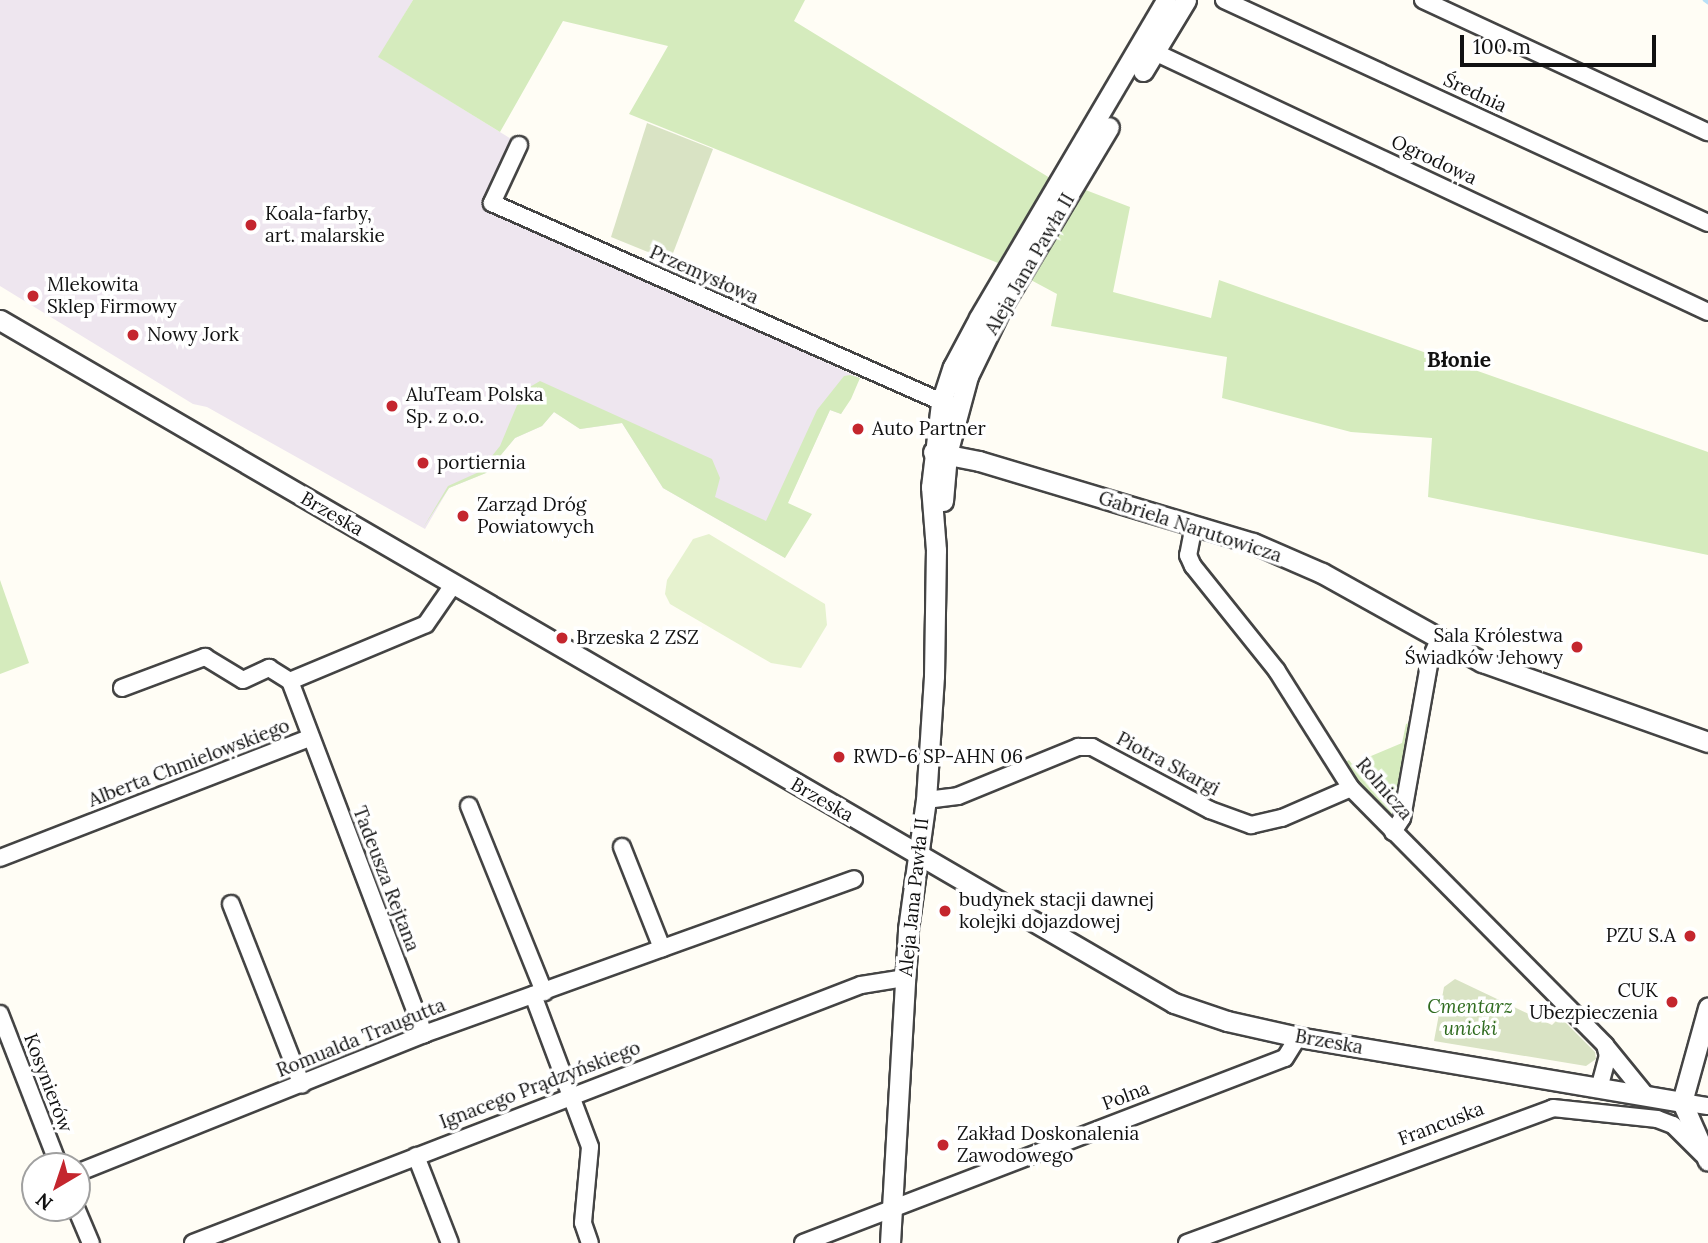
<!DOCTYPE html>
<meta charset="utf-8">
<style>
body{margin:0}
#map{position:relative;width:1708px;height:1243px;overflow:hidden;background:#fffdf5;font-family:Lora,serif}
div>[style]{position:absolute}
.industrial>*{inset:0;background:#eee6ef}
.green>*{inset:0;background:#d5ebbd}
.cemetery>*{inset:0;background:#d9e3c4}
.pitch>*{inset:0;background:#e6f2cf}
.stream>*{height:3.5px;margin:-1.75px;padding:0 1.75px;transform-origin:1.75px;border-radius:1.75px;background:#b9e0f7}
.roads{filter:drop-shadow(2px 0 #444) drop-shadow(-2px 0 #444) drop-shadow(0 2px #444) drop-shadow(0 -2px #444)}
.minor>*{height:16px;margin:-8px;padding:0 8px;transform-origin:8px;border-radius:8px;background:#fff}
.tertiary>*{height:19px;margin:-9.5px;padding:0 9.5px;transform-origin:9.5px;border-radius:9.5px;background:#fff}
.dots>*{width:19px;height:19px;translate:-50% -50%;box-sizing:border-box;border:4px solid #fff;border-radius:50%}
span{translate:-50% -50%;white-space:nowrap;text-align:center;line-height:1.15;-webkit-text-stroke:7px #fff;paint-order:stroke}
.street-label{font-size:19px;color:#111}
.poi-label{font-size:19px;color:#111}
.left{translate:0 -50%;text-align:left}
.right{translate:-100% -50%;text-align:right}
.park-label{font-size:19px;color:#2f6b1f;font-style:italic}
.neighbourhood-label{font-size:21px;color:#111;font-weight:700}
.north{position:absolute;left:21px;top:1152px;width:70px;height:70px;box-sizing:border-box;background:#fff;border:2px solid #a0a0a0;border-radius:50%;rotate:219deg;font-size:19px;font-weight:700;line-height:28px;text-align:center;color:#111}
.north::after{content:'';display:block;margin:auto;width:24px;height:32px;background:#c4262e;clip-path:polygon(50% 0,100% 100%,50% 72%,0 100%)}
.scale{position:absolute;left:1460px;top:35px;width:196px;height:32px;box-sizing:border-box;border:4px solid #111;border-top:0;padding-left:9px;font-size:21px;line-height:24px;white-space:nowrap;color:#111;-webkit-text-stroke:5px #fff;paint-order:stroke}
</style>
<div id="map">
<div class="industrial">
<div style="clip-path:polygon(0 0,413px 0,379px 57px,513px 140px,483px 206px,860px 378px,841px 414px,830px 410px,788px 502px,785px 558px,663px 488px,622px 423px,580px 429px,554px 412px,542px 426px,515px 438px,486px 473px,449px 488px,425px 529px,207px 407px,193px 404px,0 286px)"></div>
</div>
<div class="green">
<div style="clip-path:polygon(413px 0,805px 0,794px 21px,1050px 178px,998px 263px,629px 114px,668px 46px,563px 21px,500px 132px,378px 57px)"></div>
<div style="clip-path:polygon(1083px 189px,1130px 207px,1113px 292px,1211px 318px,1219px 280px,1708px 452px,1708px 555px,1428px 497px,1432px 438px,1351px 432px,1222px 398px,1227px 357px,1051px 326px,1057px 294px,1029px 279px)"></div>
<div style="clip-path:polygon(850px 375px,860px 378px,851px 399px,841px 414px,830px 410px,788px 503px,812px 514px,785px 558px,663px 488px,622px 423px,580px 429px,554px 412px,542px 426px,515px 438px,486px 473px,449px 488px,423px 528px,448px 486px,479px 472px,500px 446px,523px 391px,540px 381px,712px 459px,720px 478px,715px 497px,766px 521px,817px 410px,844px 376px)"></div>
<div style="clip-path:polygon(0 580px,29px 663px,0 674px)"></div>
<div style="clip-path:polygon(1412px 722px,1393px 823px,1367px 797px,1343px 763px,1349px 760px,1352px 764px,1402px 743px,1406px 724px)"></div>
</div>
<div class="cemetery">
<div style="clip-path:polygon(647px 123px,713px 149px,670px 261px,611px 237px)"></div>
<div style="clip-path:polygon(1455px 979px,1552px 1025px,1560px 1017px,1595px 1052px,1596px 1059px,1586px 1066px,1434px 1041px,1444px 987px)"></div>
</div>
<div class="pitch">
<div style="clip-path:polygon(709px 534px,825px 604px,827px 625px,801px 668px,771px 663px,670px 604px,665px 594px,667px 580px,693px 539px)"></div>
</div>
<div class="stream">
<div style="left:1705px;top:0;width:4px;rotate:34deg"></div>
</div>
<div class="roads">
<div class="minor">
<div style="left:1224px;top:0;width:533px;rotate:24.74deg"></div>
<div style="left:1423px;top:0;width:314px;rotate:24.9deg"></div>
<div style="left:1146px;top:48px;width:621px;rotate:25.16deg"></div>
<div style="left:519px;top:145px;width:64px;rotate:115deg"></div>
<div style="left:492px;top:203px;width:502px;rotate:23.86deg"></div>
<div style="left:1194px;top:525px;width:31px;rotate:101deg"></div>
<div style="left:1188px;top:555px;width:12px;rotate:66deg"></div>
<div style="left:1193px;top:566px;width:134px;rotate:51.3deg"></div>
<div style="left:1277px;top:671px;width:138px;rotate:57.7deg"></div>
<div style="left:1351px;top:788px;width:361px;rotate:45.3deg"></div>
<div style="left:1605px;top:1045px;width:62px;rotate:50.9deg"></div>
<div style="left:290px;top:681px;width:378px;rotate:69.2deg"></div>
<div style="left:290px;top:681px;width:147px;rotate:-22.7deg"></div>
<div style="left:426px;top:624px;width:47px;rotate:-55.3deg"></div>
<div style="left:122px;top:688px;width:89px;rotate:-20.5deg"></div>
<div style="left:205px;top:657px;width:44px;rotate:31.2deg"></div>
<div style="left:243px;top:680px;width:29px;rotate:-25deg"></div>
<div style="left:269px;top:668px;width:25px;rotate:32deg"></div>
<div style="left:926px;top:800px;width:32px;rotate:-7deg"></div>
<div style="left:958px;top:796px;width:130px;rotate:-22.2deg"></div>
<div style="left:1078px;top:747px;width:14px"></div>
<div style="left:1092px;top:747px;width:134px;rotate:28.1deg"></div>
<div style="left:1210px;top:810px;width:44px;rotate:20.1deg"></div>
<div style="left:1251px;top:825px;width:32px;rotate:-13deg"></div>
<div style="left:1282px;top:818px;width:75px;rotate:-23.5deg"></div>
<div style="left:469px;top:806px;width:201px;rotate:68deg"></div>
<div style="left:1393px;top:832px;width:17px;rotate:-57deg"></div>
<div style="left:1402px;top:818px;width:160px;rotate:-80deg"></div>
<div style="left:1430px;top:660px;width:22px;rotate:-66deg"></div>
<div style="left:622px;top:847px;width:109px;rotate:68.4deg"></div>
<div style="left:0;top:858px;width:332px;rotate:-21.2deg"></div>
<div style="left:231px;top:904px;width:194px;rotate:68.6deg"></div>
<div style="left:533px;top:995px;width:162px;rotate:69.4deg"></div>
<div style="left:590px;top:1147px;width:76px;rotate:95.3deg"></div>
<div style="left:583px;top:1223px;width:21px;rotate:71deg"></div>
<div style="left:0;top:1014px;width:163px;rotate:68.8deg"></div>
<div style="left:1600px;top:1085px;width:30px;rotate:-75deg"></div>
<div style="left:1608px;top:1056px;width:11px;rotate:-105deg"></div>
<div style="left:1682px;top:1102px;width:26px;rotate:9deg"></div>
<div style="left:416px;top:1156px;width:93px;rotate:68.7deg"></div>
<div style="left:77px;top:1173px;width:374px;rotate:-21.8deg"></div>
<div style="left:424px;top:1034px;width:457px;rotate:-19.8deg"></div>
<div style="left:76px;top:1208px;width:38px;rotate:67deg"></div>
<div style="left:193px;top:1243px;width:716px;rotate:-21.12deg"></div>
<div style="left:861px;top:985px;width:45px;rotate:-9deg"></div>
<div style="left:803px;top:1243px;width:516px;rotate:-21deg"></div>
<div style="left:1285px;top:1058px;width:25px;rotate:-58deg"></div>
<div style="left:1187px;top:1243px;width:390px;rotate:-20.2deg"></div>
<div style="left:1553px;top:1108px;width:105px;rotate:6deg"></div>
<div style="left:1657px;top:1119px;width:17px;rotate:21deg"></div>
<div style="left:1673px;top:1125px;width:42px;rotate:45deg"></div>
</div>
<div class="tertiary">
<div style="left:1143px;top:71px;width:83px;rotate:-58.8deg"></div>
<div style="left:0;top:320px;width:1358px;rotate:30.19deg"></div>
<div style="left:1174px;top:1003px;width:56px;rotate:18.8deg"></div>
<div style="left:1227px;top:1021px;width:73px;rotate:12.7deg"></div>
<div style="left:1298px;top:1037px;width:389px;rotate:9.6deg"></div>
<div style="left:933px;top:452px;width:47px;rotate:11.1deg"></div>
<div style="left:979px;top:461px;width:286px;rotate:16.7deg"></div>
<div style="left:1253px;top:543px;width:75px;rotate:23.5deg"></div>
<div style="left:1322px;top:573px;width:183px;rotate:29.1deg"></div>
<div style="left:1482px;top:662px;width:240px;rotate:19.5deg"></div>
<div style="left:943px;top:501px;width:47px;rotate:-85.1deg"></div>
<div style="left:947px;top:454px;width:81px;rotate:-74.9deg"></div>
<div style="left:968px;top:376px;width:80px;rotate:-64.1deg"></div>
<div style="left:1003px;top:304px;width:206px;rotate:-59.1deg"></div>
<div style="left:1682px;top:1102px;width:98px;rotate:-74.5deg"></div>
<div style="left:1682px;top:1102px;width:64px;rotate:66.2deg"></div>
<div style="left:890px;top:1243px;width:315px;rotate:-86.7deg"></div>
<div style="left:908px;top:929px;width:130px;rotate:-82.1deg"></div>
<div style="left:926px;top:800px;width:124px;rotate:-86.3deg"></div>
<div style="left:934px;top:676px;width:126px;rotate:-89.1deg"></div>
<div style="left:936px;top:550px;width:63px;rotate:-94.5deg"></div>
<div style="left:931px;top:487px;width:85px;rotate:-83.2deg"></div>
<div style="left:941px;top:403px;width:38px;rotate:-72deg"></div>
<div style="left:953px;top:367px;width:55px;rotate:-62deg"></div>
<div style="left:979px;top:318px;width:369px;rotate:-59.5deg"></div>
</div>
</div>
<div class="dots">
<div style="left:251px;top:225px;background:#c4262e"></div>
<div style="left:33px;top:296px;background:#c4262e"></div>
<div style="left:133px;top:335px;background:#c4262e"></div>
<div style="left:392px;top:406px;background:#c4262e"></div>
<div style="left:858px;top:429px;background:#c4262e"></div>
<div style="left:423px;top:463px;background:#c4262e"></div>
<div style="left:463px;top:516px;background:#c4262e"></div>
<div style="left:562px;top:638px;background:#c4262e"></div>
<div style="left:1577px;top:647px;background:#c4262e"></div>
<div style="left:839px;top:757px;background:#c4262e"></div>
<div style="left:945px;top:911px;background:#c4262e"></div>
<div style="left:1690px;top:936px;background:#c4262e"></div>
<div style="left:1672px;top:1002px;background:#c4262e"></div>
<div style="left:943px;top:1145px;background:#c4262e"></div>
</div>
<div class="street-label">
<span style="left:1475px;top:93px;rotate:25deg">Średnia</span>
<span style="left:1434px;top:160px;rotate:25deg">Ogrodowa</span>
<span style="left:1030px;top:264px;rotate:-60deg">Aleja Jana Pawła II</span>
<span style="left:704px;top:275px;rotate:24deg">Przemysłowa</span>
<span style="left:332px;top:514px;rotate:30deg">Brzeska</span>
<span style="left:1190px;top:527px;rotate:18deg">Gabriela Narutowicza</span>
<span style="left:189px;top:763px;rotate:-21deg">Alberta Chmielowskiego</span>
<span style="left:1168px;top:764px;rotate:28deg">Piotra Skargi</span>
<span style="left:1384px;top:789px;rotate:49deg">Rolnicza</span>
<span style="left:822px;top:800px;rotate:30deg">Brzeska</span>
<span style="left:386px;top:879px;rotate:69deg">Tadeusza Rejtana</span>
<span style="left:914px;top:897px;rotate:-84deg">Aleja Jana Pawła II</span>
<span style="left:361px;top:1038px;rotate:-22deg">Romualda Traugutta</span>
<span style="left:1329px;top:1042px;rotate:10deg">Brzeska</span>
<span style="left:48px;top:1083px;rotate:69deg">Kosynierów</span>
<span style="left:540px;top:1085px;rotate:-21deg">Ignacego Prądzyńskiego</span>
<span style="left:1126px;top:1096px;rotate:-21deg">Polna</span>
<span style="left:1441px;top:1124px;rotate:-21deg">Francuska</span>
</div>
<div class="poi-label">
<span class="left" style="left:265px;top:225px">Koala-farby,<br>art. malarskie</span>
<span class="left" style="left:47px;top:296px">Mlekowita<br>Sklep Firmowy</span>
<span class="left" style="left:147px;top:335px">Nowy Jork</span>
<span class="left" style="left:406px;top:406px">AluTeam Polska<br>Sp. z o.o.</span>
<span class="left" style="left:872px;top:429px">Auto Partner</span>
<span class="left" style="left:437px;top:463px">portiernia</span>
<span class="left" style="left:477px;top:516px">Zarząd Dróg<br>Powiatowych</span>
<span class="right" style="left:1563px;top:647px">Sala Królestwa<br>Świadków Jehowy</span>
<span class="left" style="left:576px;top:638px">Brzeska 2 ZSZ</span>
<span class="left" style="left:853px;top:757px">RWD-6 SP-AHN 06</span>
<span class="left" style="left:959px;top:911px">budynek stacji dawnej<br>kolejki dojazdowej</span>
<span class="right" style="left:1676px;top:936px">PZU S.A</span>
<span class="right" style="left:1658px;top:1002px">CUK<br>Ubezpieczenia</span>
<span class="left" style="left:957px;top:1145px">Zakład Doskonalenia<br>Zawodowego</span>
</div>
<div class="park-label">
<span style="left:1470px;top:1018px">Cmentarz<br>unicki</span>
</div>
<div class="neighbourhood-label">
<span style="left:1459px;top:360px">Błonie</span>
</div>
<div class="north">N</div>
<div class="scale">100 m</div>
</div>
